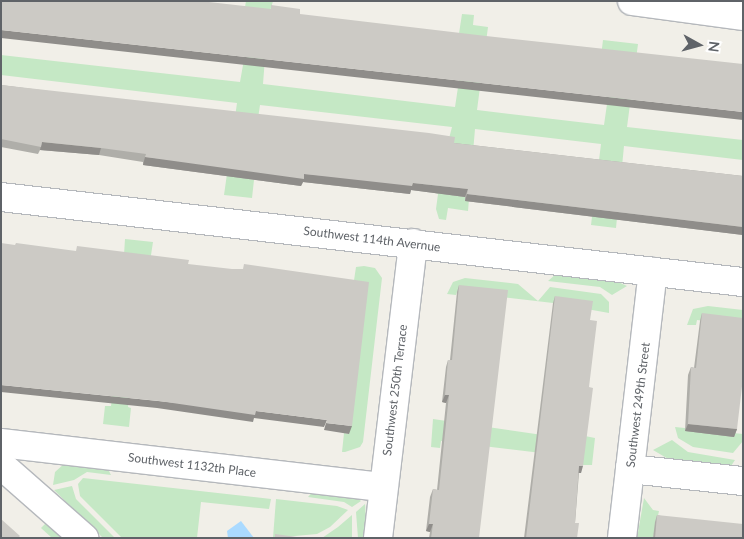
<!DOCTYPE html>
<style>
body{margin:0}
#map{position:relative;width:744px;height:539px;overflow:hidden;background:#f1efe8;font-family:Lato,sans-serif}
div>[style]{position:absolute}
.green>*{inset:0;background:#c5e8c5}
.water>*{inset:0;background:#aadaff}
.roads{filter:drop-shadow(1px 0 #b5b8bc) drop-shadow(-1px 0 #b5b8bc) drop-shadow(0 1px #b5b8bc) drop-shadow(0 -1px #b5b8bc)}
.street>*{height:28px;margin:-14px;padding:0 14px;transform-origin:14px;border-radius:14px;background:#fff}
.wall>*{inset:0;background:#afaea9}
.shaded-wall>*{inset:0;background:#8f8d8a}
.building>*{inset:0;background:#cccac5}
span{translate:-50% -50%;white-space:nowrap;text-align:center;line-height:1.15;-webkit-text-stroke:4px #fff;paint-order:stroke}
.street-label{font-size:12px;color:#5f6368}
.frame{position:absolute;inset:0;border:2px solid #5f6368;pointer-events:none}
.north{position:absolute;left:674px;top:20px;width:50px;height:50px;-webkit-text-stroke:4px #fff;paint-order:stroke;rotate:97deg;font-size:14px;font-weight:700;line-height:20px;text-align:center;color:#5f6368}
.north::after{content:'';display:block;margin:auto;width:18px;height:22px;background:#5f6368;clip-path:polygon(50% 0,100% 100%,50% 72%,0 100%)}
</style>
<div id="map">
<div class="green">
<div style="clip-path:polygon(246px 1px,273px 1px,268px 19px,263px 84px,455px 107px,465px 41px,458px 40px,462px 14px,474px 15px,473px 25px,488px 27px,477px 110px,604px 125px,607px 104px,601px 56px,603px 40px,638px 44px,627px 127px,743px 140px,743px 160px,624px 146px,616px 228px,591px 225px,601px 144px,475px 129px,468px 211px,448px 208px,446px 220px,439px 219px,436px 209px,438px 194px,435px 193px,452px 127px,260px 105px,249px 179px,254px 180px,252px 198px,224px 195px,237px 103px,1px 75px,1px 55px,240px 82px,252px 14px,244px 13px)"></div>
<div style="clip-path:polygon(125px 239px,153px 242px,128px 407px,131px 408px,129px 427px,103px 424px,105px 406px,111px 406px,118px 349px)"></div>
<div style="clip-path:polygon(364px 266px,375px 268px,382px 278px,363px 442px,360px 447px,345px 452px,342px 452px,344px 433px,349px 434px,353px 287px,356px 267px)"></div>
<div style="clip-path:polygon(556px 274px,616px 281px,627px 286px,612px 295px,600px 287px,548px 281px)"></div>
<div style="clip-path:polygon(465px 278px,518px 284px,538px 301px,550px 287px,601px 294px,609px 302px,609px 313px,553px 303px,457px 292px,456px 295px,447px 294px,453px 282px)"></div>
<div style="clip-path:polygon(708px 306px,743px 310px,743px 326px,697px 320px,696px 325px,687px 325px,693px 309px)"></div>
<div style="clip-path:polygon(433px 419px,584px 441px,585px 436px,595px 438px,592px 465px,583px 465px,583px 458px,441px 441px,440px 448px,431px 447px)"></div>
<div style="clip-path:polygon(675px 427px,743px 434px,743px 441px,733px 453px,693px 447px,678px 438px)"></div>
<div style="clip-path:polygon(672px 440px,688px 452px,735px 460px,731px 466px,670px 460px,653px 450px)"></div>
<div style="clip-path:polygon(65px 463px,106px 465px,111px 475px,87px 472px,74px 480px,53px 485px,55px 472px)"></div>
<div style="clip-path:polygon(83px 478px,271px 499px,269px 509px,201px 502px,197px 538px,122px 538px,80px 496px,78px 484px)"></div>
<div style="clip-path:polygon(72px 486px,76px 499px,115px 538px,103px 538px,54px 490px)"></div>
<div style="clip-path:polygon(315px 489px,356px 497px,361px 501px,352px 507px,344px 502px,308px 497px)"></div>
<div style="clip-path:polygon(644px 498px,653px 510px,659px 511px,653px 538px,637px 538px)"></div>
<div style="clip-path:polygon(276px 499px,337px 506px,348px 510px,330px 527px,317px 534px,273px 538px)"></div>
<div style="clip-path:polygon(365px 504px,367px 538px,358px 538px,356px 512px)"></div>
<div style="clip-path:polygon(352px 515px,352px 538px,322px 538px,338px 527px)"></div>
<div style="clip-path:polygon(47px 522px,66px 538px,52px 538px,41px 528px)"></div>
</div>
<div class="water">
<div style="clip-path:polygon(241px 521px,254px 538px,228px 538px,227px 531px)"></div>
</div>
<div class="roads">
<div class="street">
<div style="left:632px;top:1px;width:112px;rotate:7.7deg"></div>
<div style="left:1px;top:197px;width:747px;rotate:6.54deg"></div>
<div style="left:1px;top:443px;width:385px;rotate:6.6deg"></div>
<div style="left:1px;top:465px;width:111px;rotate:41.3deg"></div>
<div style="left:630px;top:469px;width:114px;rotate:6.1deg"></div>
<div style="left:378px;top:538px;width:297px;rotate:-83.2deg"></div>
<div style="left:622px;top:538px;width:268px;rotate:-83.4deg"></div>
</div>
</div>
<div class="wall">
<div style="clip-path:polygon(1px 85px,454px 143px,743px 176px,743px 235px,465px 201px,465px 197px,411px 190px,410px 194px,303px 182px,301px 186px,143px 165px,143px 162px,99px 155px,40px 150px,38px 154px,1px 147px)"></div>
<div style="clip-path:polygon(459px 285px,479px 538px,429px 538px,430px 532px,426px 531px,430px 497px,433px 489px,437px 490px,446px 403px,442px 402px,446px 367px,448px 360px,450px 360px,457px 292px)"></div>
<div style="clip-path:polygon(555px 296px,589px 387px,581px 473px,579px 473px,575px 523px,577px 538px,524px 538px,553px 303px)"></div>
<div style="clip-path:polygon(702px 313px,737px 429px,734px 437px,685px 431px,688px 375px,691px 367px,694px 368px,700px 321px)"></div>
<div style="clip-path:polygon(657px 515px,743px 538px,653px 538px,655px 522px)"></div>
</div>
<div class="shaded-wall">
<div style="clip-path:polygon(1px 30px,743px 112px,743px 120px,1px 38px)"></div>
<div style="clip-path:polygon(42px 142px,101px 148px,99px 155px,40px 150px)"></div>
<div style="clip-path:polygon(145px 157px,304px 174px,413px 183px,468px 189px,465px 197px,411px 190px,410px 194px,303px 182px,301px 186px,143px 165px)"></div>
<div style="clip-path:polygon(467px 194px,743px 227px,743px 235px,465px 201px)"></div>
<div style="clip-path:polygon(1px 385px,256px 411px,327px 420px,324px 427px,254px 418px,253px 422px,157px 408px,1px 392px)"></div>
<div style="clip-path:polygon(445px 395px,449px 395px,446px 403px,442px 402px)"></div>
<div style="clip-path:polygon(326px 423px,352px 426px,349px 434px,324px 430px)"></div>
<div style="clip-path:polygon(688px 424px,737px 429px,734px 437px,685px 431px)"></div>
<div style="clip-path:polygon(579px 466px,583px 466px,581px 473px,577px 473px)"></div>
<div style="clip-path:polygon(429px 524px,433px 524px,430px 532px,426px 531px)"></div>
</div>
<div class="building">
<div style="clip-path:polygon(1px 1px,200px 1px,271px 9px,271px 5px,300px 9px,300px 14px,486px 36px,743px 64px,743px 112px,1px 30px)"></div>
<div style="clip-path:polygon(1px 85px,429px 133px,455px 137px,454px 143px,743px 176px,743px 227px,467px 194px,468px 189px,413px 183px,412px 186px,304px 174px,304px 179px,145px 157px,146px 154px,101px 148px,42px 142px,41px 147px,1px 139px)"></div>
<div style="clip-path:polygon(1px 243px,15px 245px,16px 243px,76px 251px,77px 246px,189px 260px,188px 264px,232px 269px,243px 269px,244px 264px,369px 282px,352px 426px,326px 423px,327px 420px,256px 411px,255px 415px,159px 401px,1px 385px)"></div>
<div style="clip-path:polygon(459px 285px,508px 290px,479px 538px,431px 538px,433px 524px,429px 524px,433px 489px,439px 490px,449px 395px,445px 395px,448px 360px,452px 360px)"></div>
<div style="clip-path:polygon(555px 296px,593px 301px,590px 320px,597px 321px,589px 387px,593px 388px,583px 466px,579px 466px,575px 523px,579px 523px,577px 538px,526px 538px)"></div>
<div style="clip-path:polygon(702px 313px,743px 318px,743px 378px,737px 429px,688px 424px,691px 367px,696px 368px)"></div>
<div style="clip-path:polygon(657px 515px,743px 524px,743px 538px,655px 538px)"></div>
<div style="clip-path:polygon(1px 519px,20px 536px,18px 538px,1px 538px)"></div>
<div style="clip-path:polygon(275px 534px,304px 538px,275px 538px)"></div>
</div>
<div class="street-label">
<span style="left:372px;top:239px;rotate:7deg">Southwest 114th Avernue</span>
<span style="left:395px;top:390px;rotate:-83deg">Southwest 250th Terrace</span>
<span style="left:638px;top:405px;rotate:-83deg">Southwest 249th Street</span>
<span style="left:192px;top:465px;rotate:7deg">Southwest 1132th Place</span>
</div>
<div class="frame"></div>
<div class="north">N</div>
</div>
